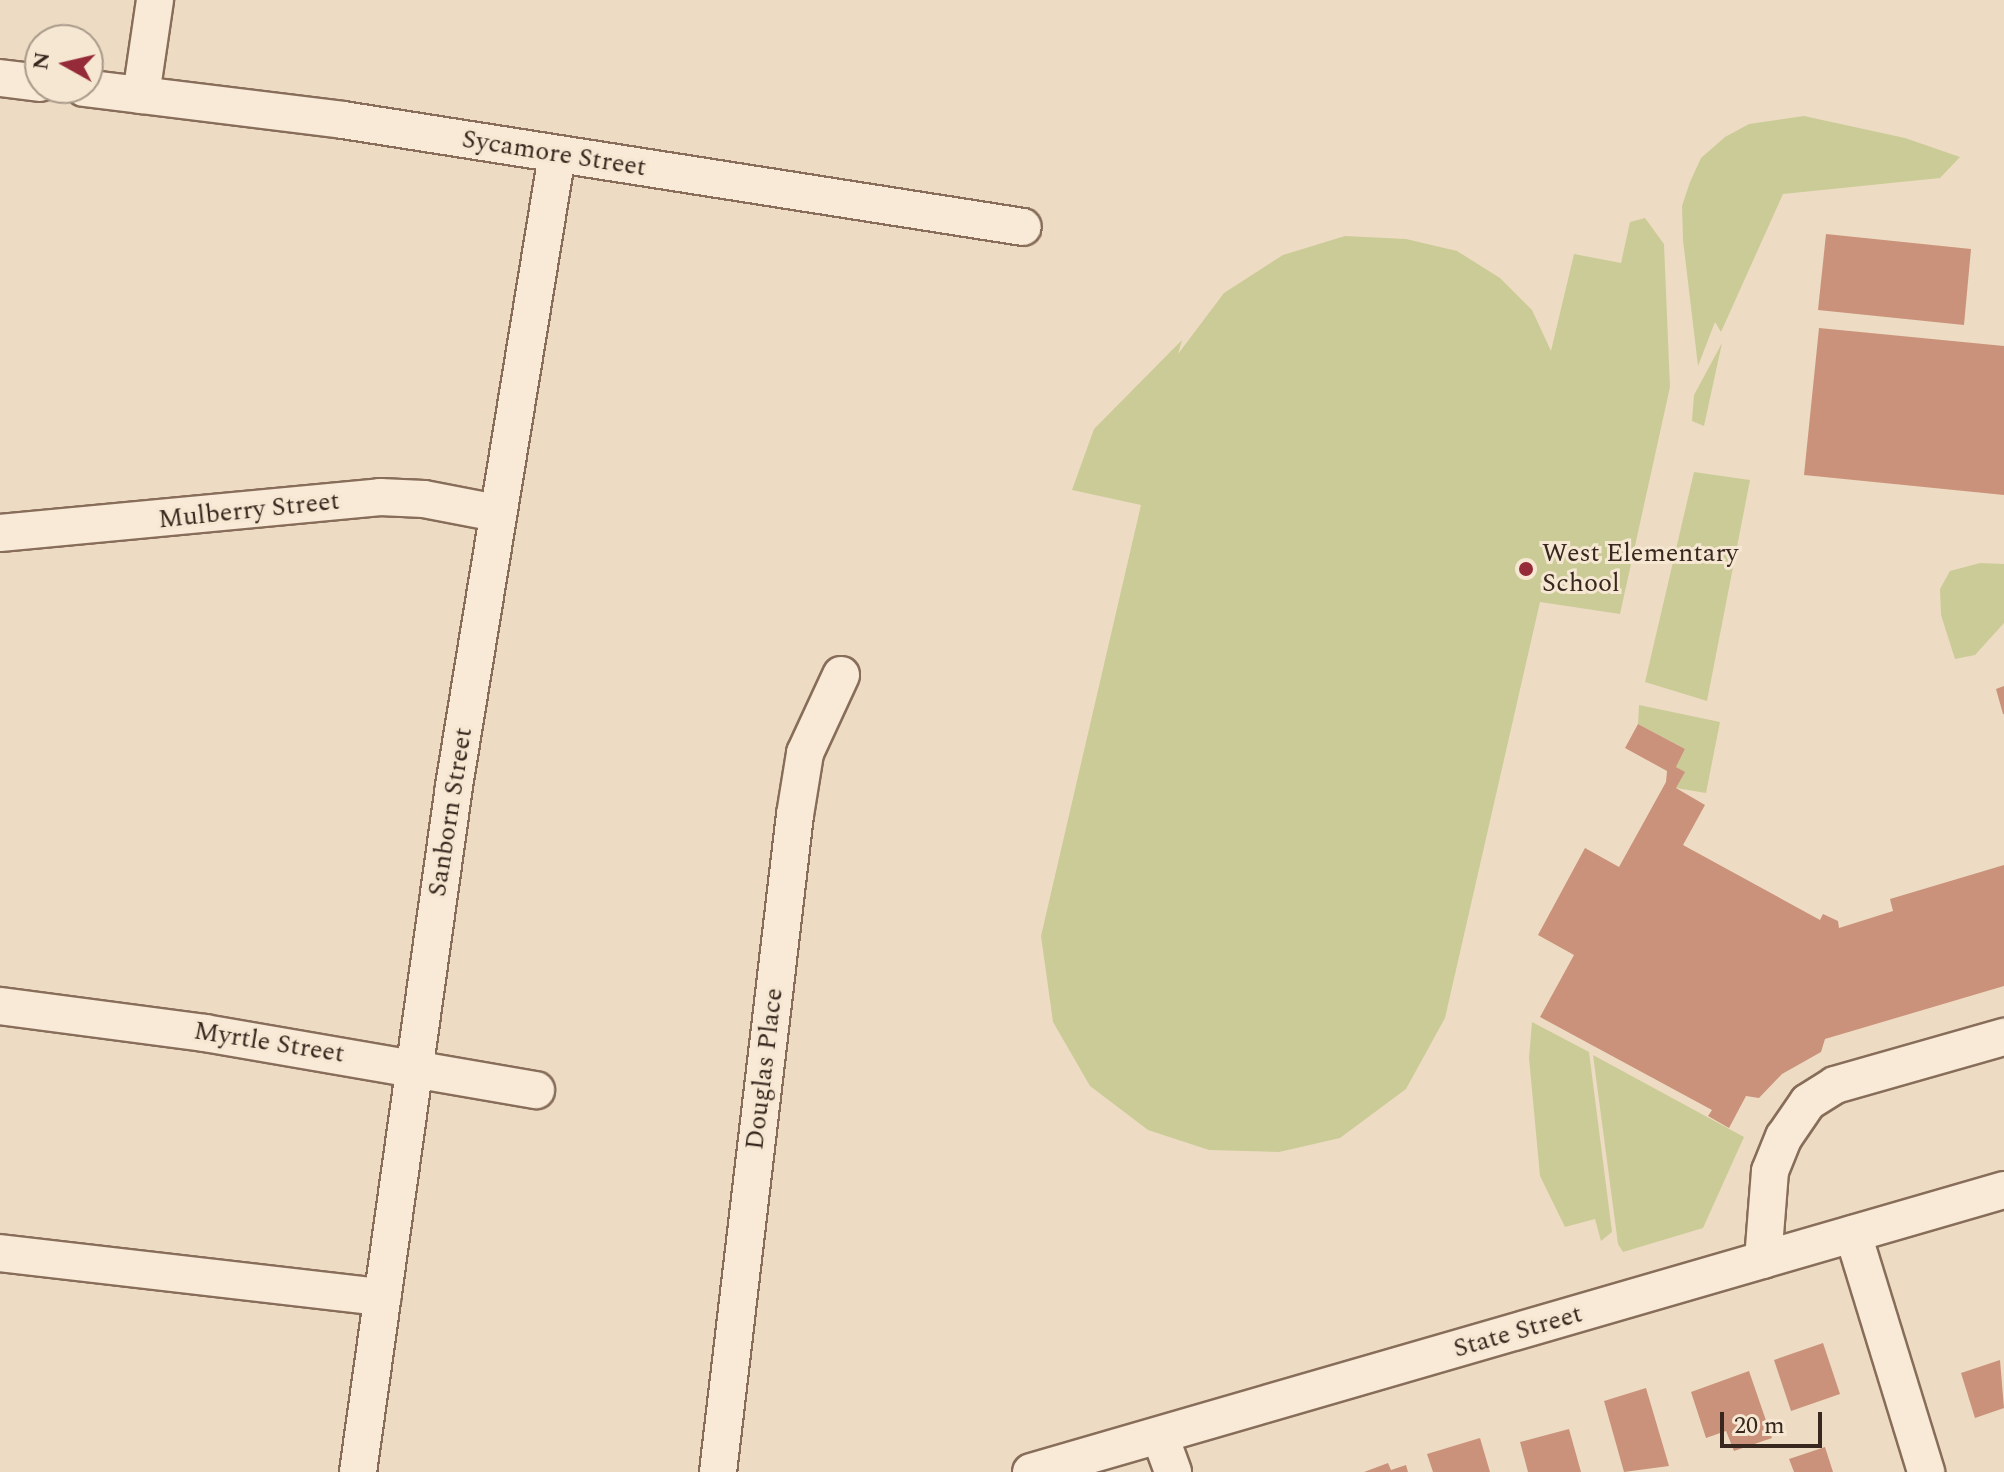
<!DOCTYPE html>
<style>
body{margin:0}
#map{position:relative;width:2004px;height:1472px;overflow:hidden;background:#eddcc3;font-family:Spectral,serif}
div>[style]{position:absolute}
.green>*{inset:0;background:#cbcb97}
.building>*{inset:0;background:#ca927a}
.roads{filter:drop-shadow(2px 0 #876d5a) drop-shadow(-2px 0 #876d5a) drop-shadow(0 2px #876d5a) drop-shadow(0 -2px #876d5a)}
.minor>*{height:36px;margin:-18px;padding:0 18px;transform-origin:18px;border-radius:18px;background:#f8ead6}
.dots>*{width:22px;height:22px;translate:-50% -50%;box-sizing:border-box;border:4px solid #f5e7d2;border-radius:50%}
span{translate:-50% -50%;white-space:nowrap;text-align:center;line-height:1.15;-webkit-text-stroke:6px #f5e7d2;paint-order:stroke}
.street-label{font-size:26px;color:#37271e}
.poi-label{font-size:26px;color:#37271e}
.left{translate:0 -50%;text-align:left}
.north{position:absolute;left:24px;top:24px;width:80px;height:80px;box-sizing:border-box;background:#f5e7d2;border:2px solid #a99a8a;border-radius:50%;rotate:278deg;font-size:22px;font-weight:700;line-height:32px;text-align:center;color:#37271e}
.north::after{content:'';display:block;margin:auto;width:28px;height:36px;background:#952b38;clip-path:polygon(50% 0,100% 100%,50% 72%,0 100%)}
.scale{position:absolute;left:1720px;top:1412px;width:102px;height:36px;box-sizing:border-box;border:4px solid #37271e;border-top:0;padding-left:10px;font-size:24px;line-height:28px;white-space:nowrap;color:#37271e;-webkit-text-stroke:6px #f5e7d2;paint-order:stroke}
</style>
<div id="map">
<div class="green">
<div style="clip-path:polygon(1804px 116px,1905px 138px,1960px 157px,1940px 178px,1783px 194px,1721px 332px,1715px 322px,1698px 366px,1683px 240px,1682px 206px,1690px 182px,1701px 158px,1725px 137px,1749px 124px)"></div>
<div style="clip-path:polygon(1645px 218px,1664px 244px,1670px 387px,1620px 614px,1540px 602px,1445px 1018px,1406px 1089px,1340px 1138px,1279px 1152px,1209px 1150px,1148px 1130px,1090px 1086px,1053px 1022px,1041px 936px,1141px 505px,1072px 490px,1094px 429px,1182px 340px,1178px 354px,1224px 293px,1283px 255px,1345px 236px,1406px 239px,1457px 251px,1500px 278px,1532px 310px,1551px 351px,1574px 254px,1621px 263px,1630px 222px)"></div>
<div style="clip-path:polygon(1722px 343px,1704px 426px,1692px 421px,1694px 395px)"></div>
<div style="clip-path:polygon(1694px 472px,1750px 480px,1707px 701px,1645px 682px)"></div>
<div style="clip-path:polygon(1980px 563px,2004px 564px,2004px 623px,1975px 655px,1955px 659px,1941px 615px,1940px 589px,1950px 571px)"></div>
<div style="clip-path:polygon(1639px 705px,1720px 722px,1706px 793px,1676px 788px,1684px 772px,1676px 767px,1685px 749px,1638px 724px)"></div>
<div style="clip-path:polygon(1532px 1022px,1589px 1052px,1612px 1232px,1601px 1241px,1595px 1219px,1565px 1227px,1540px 1176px,1529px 1058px)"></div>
<div style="clip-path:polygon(1593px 1055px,1744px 1137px,1703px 1228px,1623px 1252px,1618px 1244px)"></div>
</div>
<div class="building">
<div style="clip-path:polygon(1826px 234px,1971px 249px,1964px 325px,1818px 310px)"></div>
<div style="clip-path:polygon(1819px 328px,2004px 346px,2004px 495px,1804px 475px)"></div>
<div style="clip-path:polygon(2004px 686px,2004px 714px,2003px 714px,1996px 689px)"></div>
<div style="clip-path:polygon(1638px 724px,1685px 749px,1676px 767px,1685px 772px,1676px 788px,1705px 805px,1683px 845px,1820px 920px,1823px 914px,1838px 921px,1839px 928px,1893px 911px,1890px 899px,2004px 865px,2004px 986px,1825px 1039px,1821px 1052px,1782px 1074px,1759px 1098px,1746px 1096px,1729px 1128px,1708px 1116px,1712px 1110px,1540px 1017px,1574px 955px,1538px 935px,1585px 848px,1619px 867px,1666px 782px,1667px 771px,1625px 748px)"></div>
<div style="clip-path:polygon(1823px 1343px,1840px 1394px,1791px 1411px,1774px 1360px)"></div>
<div style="clip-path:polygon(2000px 1360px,2004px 1408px,1975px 1418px,1961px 1373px)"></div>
<div style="clip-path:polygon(1749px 1371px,1772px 1438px,1734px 1451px,1726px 1431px,1706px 1438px,1691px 1392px)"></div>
<div style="clip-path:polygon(1646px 1388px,1669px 1466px,1624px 1472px,1604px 1401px)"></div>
<div style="clip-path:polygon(1569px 1429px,1581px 1472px,1528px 1472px,1520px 1442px)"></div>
<div style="clip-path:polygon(1480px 1438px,1490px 1472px,1433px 1472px,1427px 1454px)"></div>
<div style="clip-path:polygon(1825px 1447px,1833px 1472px,1794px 1472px,1789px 1459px)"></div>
<div style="clip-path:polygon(1388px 1463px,1391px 1470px,1406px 1465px,1408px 1472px,1364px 1472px)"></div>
</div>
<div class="roads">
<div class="minor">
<div style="left:0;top:78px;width:40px;rotate:7.1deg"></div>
<div style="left:84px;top:88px;width:261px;rotate:7deg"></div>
<div style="left:343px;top:120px;width:688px;rotate:8.94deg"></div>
<div style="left:141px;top:95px;width:96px;rotate:-81.6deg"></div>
<div style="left:0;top:533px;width:382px;rotate:-5.4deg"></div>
<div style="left:380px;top:497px;width:44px;rotate:2.6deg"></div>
<div style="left:424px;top:499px;width:74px;rotate:10.9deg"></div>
<div style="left:0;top:1006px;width:207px;rotate:7.5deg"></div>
<div style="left:205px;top:1033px;width:336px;rotate:9.8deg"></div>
<div style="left:1853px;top:1234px;width:249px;rotate:72.9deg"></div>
<div style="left:0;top:1253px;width:385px;rotate:6.6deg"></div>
<div style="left:1763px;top:1260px;width:89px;rotate:-85.5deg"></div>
<div style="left:1770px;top:1171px;width:37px;rotate:-68deg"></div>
<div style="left:1784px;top:1137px;width:42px;rotate:-55.6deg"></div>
<div style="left:1808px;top:1102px;width:32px;rotate:-32deg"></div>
<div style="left:1835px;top:1085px;width:176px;rotate:-15.9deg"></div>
<div style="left:1160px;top:1436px;width:38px;rotate:70deg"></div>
<div style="left:358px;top:1472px;width:693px;rotate:-82.03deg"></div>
<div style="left:454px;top:786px;width:639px;rotate:-80.73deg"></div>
<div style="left:718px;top:1472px;width:661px;rotate:-83.32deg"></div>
<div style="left:795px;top:815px;width:63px;rotate:-80.8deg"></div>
<div style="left:805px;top:753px;width:86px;rotate:-65.2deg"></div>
<div style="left:1031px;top:1472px;width:1013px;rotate:-16.16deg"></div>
</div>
</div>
<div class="dots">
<div style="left:1526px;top:569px;background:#952b38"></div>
</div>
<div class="street-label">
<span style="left:554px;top:154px;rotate:9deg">Sycamore Street</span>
<span style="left:249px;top:511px;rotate:-6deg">Mulberry Street</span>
<span style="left:451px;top:812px;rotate:-81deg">Sanborn Street</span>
<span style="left:269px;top:1043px;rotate:9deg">Myrtle Street</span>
<span style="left:765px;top:1069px;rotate:-83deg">Douglas Place</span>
<span style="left:1518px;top:1332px;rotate:-16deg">State Street</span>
</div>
<div class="poi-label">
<span class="left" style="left:1542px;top:569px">West Elementary<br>School</span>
</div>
<div class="north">N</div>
<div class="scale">20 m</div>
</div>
